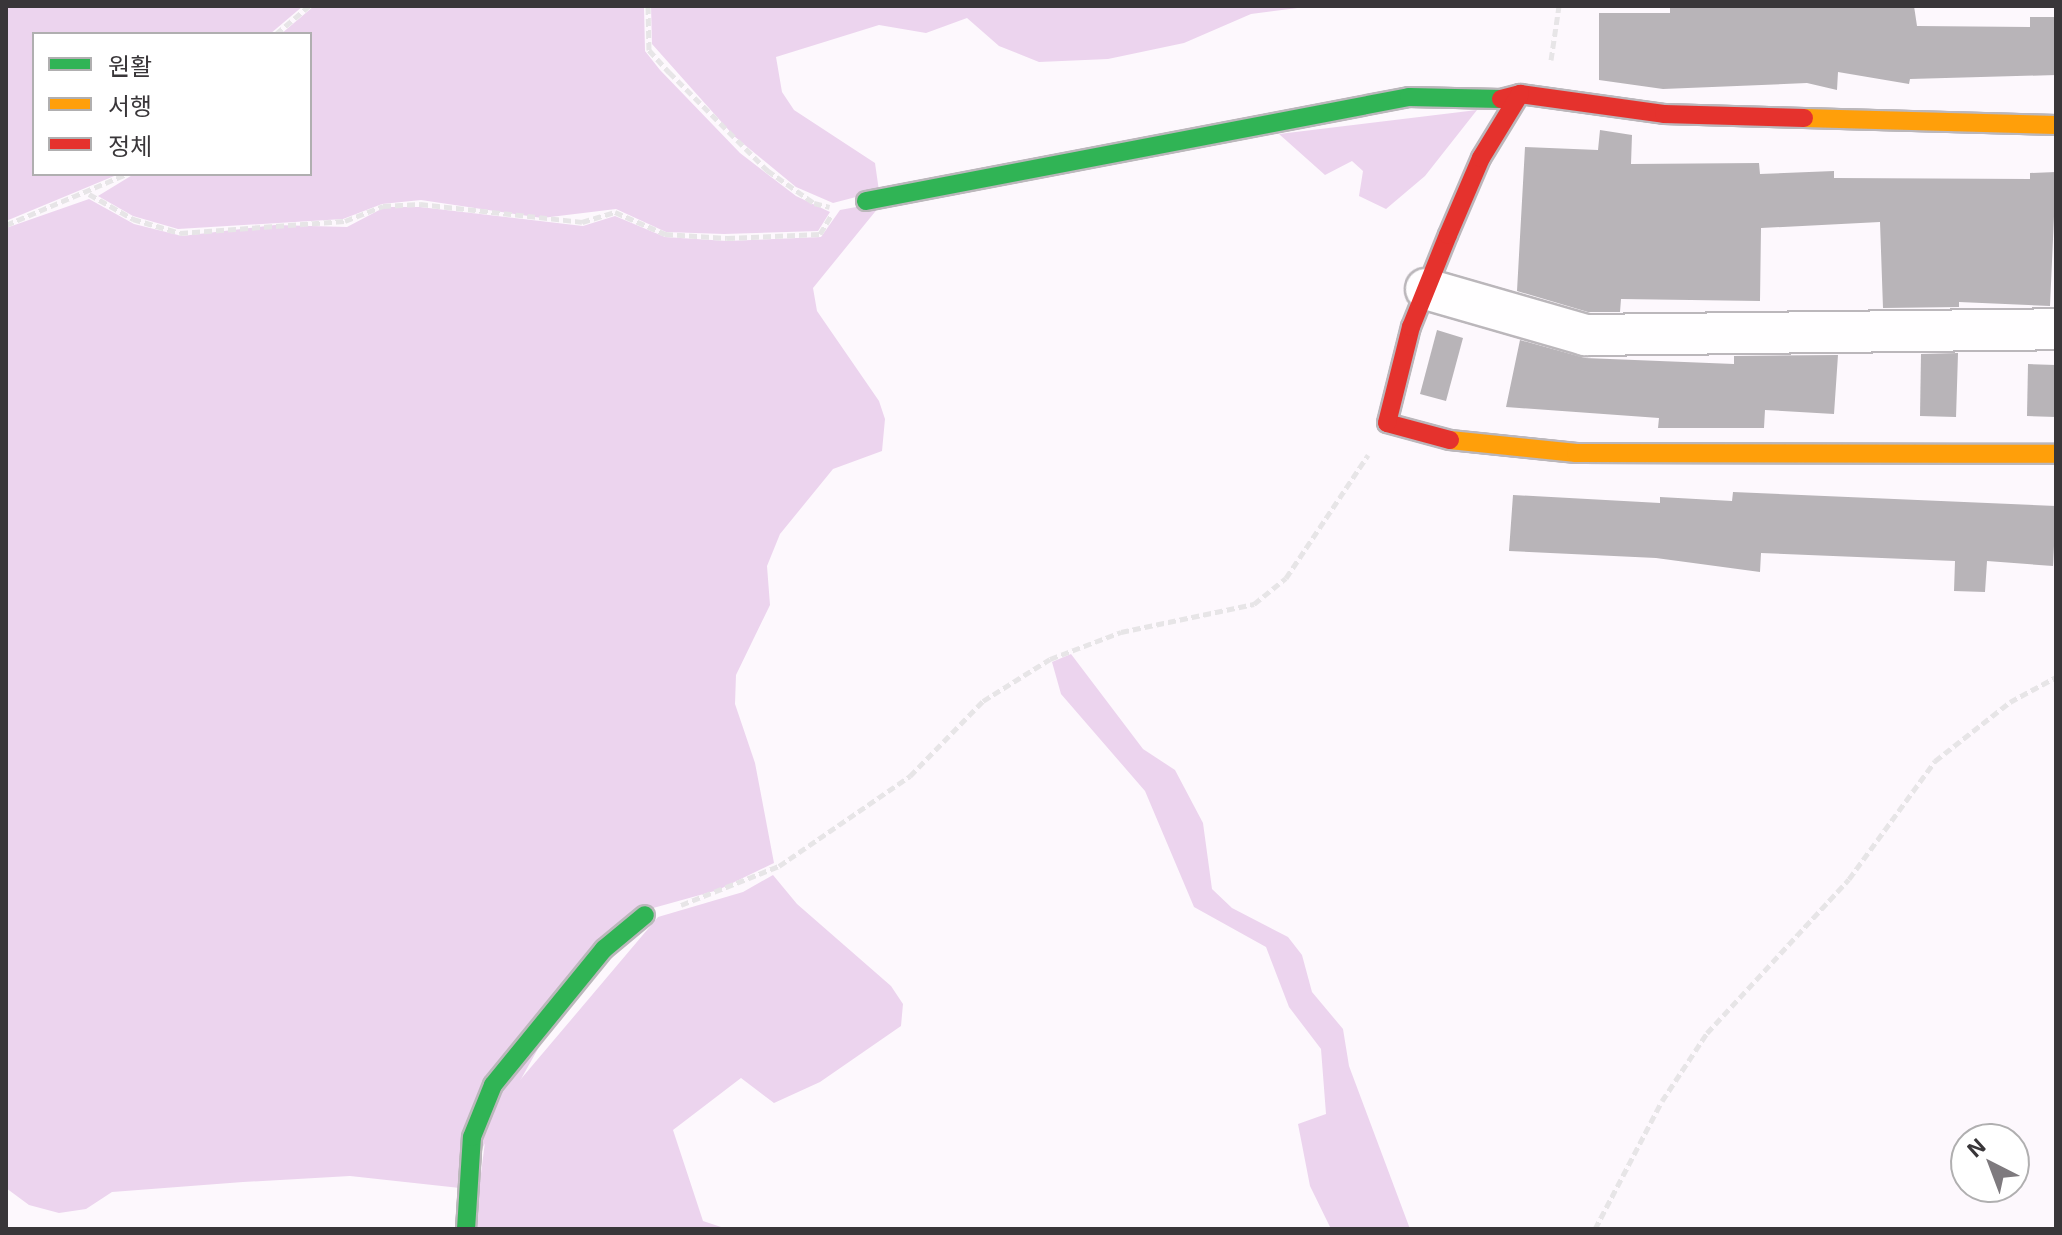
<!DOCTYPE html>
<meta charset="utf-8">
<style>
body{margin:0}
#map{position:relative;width:2062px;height:1235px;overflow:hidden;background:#fdf8fd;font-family:"Exo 2","Noto Sans KR",sans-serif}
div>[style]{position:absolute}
.green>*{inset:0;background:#ecd4ee}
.building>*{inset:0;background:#b8b4b8}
.path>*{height:5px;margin-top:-2.5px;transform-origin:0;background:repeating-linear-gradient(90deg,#e7e5e7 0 8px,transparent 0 12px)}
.roads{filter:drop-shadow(2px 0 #bbb7bb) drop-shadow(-2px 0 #bbb7bb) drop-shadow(0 2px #bbb7bb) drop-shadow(0 -2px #bbb7bb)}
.street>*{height:40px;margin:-20px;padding:0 20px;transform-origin:20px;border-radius:20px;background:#fffeff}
.fast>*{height:18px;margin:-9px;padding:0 9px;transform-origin:9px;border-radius:9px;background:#30b455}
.slow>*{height:18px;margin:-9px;padding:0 9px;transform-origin:9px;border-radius:9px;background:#ff9f0a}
.jam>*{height:18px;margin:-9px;padding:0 9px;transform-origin:9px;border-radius:9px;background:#e5322d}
span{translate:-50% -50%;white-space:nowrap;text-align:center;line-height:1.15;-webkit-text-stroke:8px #fff;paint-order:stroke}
.frame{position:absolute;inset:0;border:8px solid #393639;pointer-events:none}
.legend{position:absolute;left:32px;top:32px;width:280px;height:144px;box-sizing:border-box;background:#fff;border:2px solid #b0afb0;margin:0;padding:10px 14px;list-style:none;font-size:24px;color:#393639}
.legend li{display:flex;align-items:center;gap:16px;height:40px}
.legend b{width:40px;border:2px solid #b0afb0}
.north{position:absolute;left:1950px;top:1123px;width:80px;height:80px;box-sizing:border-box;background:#fff;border:2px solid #b0afb0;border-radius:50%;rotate:318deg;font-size:22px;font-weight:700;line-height:32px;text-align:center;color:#393639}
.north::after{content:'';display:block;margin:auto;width:28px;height:36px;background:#7e7a7e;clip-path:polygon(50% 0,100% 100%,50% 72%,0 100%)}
</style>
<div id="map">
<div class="green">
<div style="clip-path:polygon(6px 6px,303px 6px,270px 34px,34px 34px,34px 174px,119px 174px,6px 221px)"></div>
<div style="clip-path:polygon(314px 6px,644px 6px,645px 51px,660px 70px,740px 153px,796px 196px,830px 212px,818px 231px,724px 234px,666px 232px,616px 209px,542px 218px,421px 200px,382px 204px,343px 219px,178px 229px,133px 216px,98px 196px,134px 174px,310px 174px,310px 34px,281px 34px)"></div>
<div style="clip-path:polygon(651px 6px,1313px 6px,1251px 14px,1184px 43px,1108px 59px,1039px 62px,999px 46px,967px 18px,926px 33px,879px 25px,776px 57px,782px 92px,794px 110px,875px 163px,879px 191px,833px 203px,796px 187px,734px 136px,652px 44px)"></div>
<div style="clip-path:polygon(1477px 110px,1425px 176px,1386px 209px,1359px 196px,1363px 171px,1352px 161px,1325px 175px,1279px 134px)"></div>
<div style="clip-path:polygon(89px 199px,134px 224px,182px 236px,275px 225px,347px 227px,385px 207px,420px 207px,583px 226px,615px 216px,665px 237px,727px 241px,821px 237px,840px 210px,883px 202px,813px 288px,817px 311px,879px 401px,885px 419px,882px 451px,833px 469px,780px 534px,767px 566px,770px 605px,736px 675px,735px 704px,755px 763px,774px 863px,718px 890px,646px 910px,590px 956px,460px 1188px,350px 1176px,243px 1182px,112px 1192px,86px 1209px,59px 1213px,29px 1205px,6px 1188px,6px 228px)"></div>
<div style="clip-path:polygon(1071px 654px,1143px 749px,1175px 770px,1203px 823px,1212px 889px,1232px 908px,1288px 937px,1302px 955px,1312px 992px,1343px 1029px,1349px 1066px,1410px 1229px,1331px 1229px,1310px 1186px,1298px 1124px,1326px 1114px,1321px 1049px,1289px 1007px,1266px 947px,1194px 907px,1145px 791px,1061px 694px,1052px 662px)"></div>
<div style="clip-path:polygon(773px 875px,797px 904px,891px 986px,903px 1004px,901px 1026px,820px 1082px,774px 1103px,741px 1078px,673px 1130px,703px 1221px,727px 1229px,474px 1229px,488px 1118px,658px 917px,743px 892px)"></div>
</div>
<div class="building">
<div style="clip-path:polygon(1670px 6px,1914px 6px,1917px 26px,2030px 27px,2030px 17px,2056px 17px,2056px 75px,1910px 79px,1909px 84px,1838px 72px,1837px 90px,1807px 83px,1663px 89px,1599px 80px,1599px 13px,1670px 13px)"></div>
<div style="clip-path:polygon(1600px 130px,1632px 135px,1631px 164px,1759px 163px,1760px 174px,1834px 171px,1834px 178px,2030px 179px,2030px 173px,2056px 172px,2050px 306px,1959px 302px,1959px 307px,1883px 308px,1880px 222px,1761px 228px,1760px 301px,1621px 299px,1620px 312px,1588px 312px,1517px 291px,1525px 147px,1598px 150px)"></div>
<div style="clip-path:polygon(1437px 330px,1463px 338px,1446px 401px,1420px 394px)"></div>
<div style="clip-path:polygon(1520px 340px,1585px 358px,1734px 364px,1734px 356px,1838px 355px,1834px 414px,1765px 410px,1764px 428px,1658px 428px,1659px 418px,1506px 407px)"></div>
<div style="clip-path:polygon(1958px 353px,1956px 417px,1920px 416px,1921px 354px)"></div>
<div style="clip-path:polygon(2028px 364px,2056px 365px,2056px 417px,2027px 416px)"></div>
<div style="clip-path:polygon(1733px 492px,2056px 506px,2053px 566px,1987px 561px,1985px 592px,1954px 591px,1955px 561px,1761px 553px,1760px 572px,1656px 558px,1509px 551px,1513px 495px,1660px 503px,1660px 497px,1732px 501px)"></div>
</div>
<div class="path">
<div style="left:648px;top:6px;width:44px;rotate:88.7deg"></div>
<div style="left:649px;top:50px;width:30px;rotate:48deg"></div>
<div style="left:669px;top:72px;width:139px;rotate:45deg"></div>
<div style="left:767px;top:170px;width:57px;rotate:35.1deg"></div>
<div style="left:814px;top:203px;width:16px;rotate:14deg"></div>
<div style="left:276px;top:34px;width:43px;rotate:-40.3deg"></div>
<div style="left:1551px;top:60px;width:55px;rotate:-81.6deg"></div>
<div style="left:89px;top:194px;width:51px;rotate:29.6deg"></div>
<div style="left:133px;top:219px;width:49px;rotate:16.6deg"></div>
<div style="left:180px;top:233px;width:165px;rotate:-4.2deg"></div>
<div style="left:345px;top:221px;width:41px;rotate:-21.5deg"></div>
<div style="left:383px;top:206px;width:37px;rotate:-3deg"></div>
<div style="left:420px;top:204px;width:163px;rotate:6.3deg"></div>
<div style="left:582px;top:222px;width:34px;rotate:-17deg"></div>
<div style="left:615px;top:212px;width:55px;rotate:23.7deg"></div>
<div style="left:665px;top:234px;width:62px;rotate:3.7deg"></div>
<div style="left:727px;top:238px;width:93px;rotate:-2.5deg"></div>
<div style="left:820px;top:234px;width:23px;rotate:-59deg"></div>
<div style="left:6px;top:225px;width:131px;rotate:-22.9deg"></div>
<div style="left:681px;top:905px;width:105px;rotate:-21.7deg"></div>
<div style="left:779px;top:866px;width:159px;rotate:-34.5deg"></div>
<div style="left:910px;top:776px;width:105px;rotate:-45.8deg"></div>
<div style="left:983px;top:701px;width:79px;rotate:-32.1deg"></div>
<div style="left:1050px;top:659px;width:76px;rotate:-20.8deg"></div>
<div style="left:1121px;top:632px;width:136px;rotate:-11.9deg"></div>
<div style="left:1254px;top:604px;width:41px;rotate:-39.1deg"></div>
<div style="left:1286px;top:578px;width:148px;rotate:-56.3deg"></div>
<div style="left:1595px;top:1229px;width:144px;rotate:-62.4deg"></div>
<div style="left:1662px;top:1101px;width:82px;rotate:-56.5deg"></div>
<div style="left:1707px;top:1033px;width:209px;rotate:-47.3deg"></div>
<div style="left:1849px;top:879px;width:146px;rotate:-53.9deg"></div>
<div style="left:1935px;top:761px;width:95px;rotate:-38.2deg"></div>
<div style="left:2010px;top:702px;width:52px;rotate:-28.5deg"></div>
</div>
<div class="roads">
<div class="street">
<div style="left:1426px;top:289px;width:166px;rotate:16.1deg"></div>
<div style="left:1585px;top:335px;width:471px;rotate:-0.7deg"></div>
</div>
<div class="fast">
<div style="left:866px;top:201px;width:553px;rotate:-10.84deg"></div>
<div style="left:1409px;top:97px;width:92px;rotate:1.2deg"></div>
<div style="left:466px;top:1229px;width:92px;rotate:-86.3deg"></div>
<div style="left:472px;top:1137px;width:56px;rotate:-68deg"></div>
<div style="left:493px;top:1085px;width:176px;rotate:-50.8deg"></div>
<div style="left:604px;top:949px;width:53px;rotate:-39.7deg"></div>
</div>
<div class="slow">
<div style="left:1804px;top:118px;width:252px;rotate:1.6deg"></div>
<div style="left:1450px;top:440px;width:127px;rotate:5.9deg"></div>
<div style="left:1576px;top:453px;width:480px;rotate:0.1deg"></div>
</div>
<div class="jam">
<div style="left:1501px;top:99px;width:20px;rotate:-15deg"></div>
<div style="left:1520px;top:94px;width:145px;rotate:7.9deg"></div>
<div style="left:1664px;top:114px;width:140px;rotate:1.6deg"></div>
<div style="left:1450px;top:440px;width:65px;rotate:-164.9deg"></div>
<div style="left:1387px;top:423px;width:99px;rotate:-76deg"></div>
<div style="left:1411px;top:327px;width:99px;rotate:-68.1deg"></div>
<div style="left:1448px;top:235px;width:84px;rotate:-66.8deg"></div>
<div style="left:1481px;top:158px;width:75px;rotate:-58.6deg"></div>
</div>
</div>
<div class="frame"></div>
<ul class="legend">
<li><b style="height:10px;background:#30b455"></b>원활</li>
<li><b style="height:10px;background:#ff9f0a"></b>서행</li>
<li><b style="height:10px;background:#e5322d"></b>정체</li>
</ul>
<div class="north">N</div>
</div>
